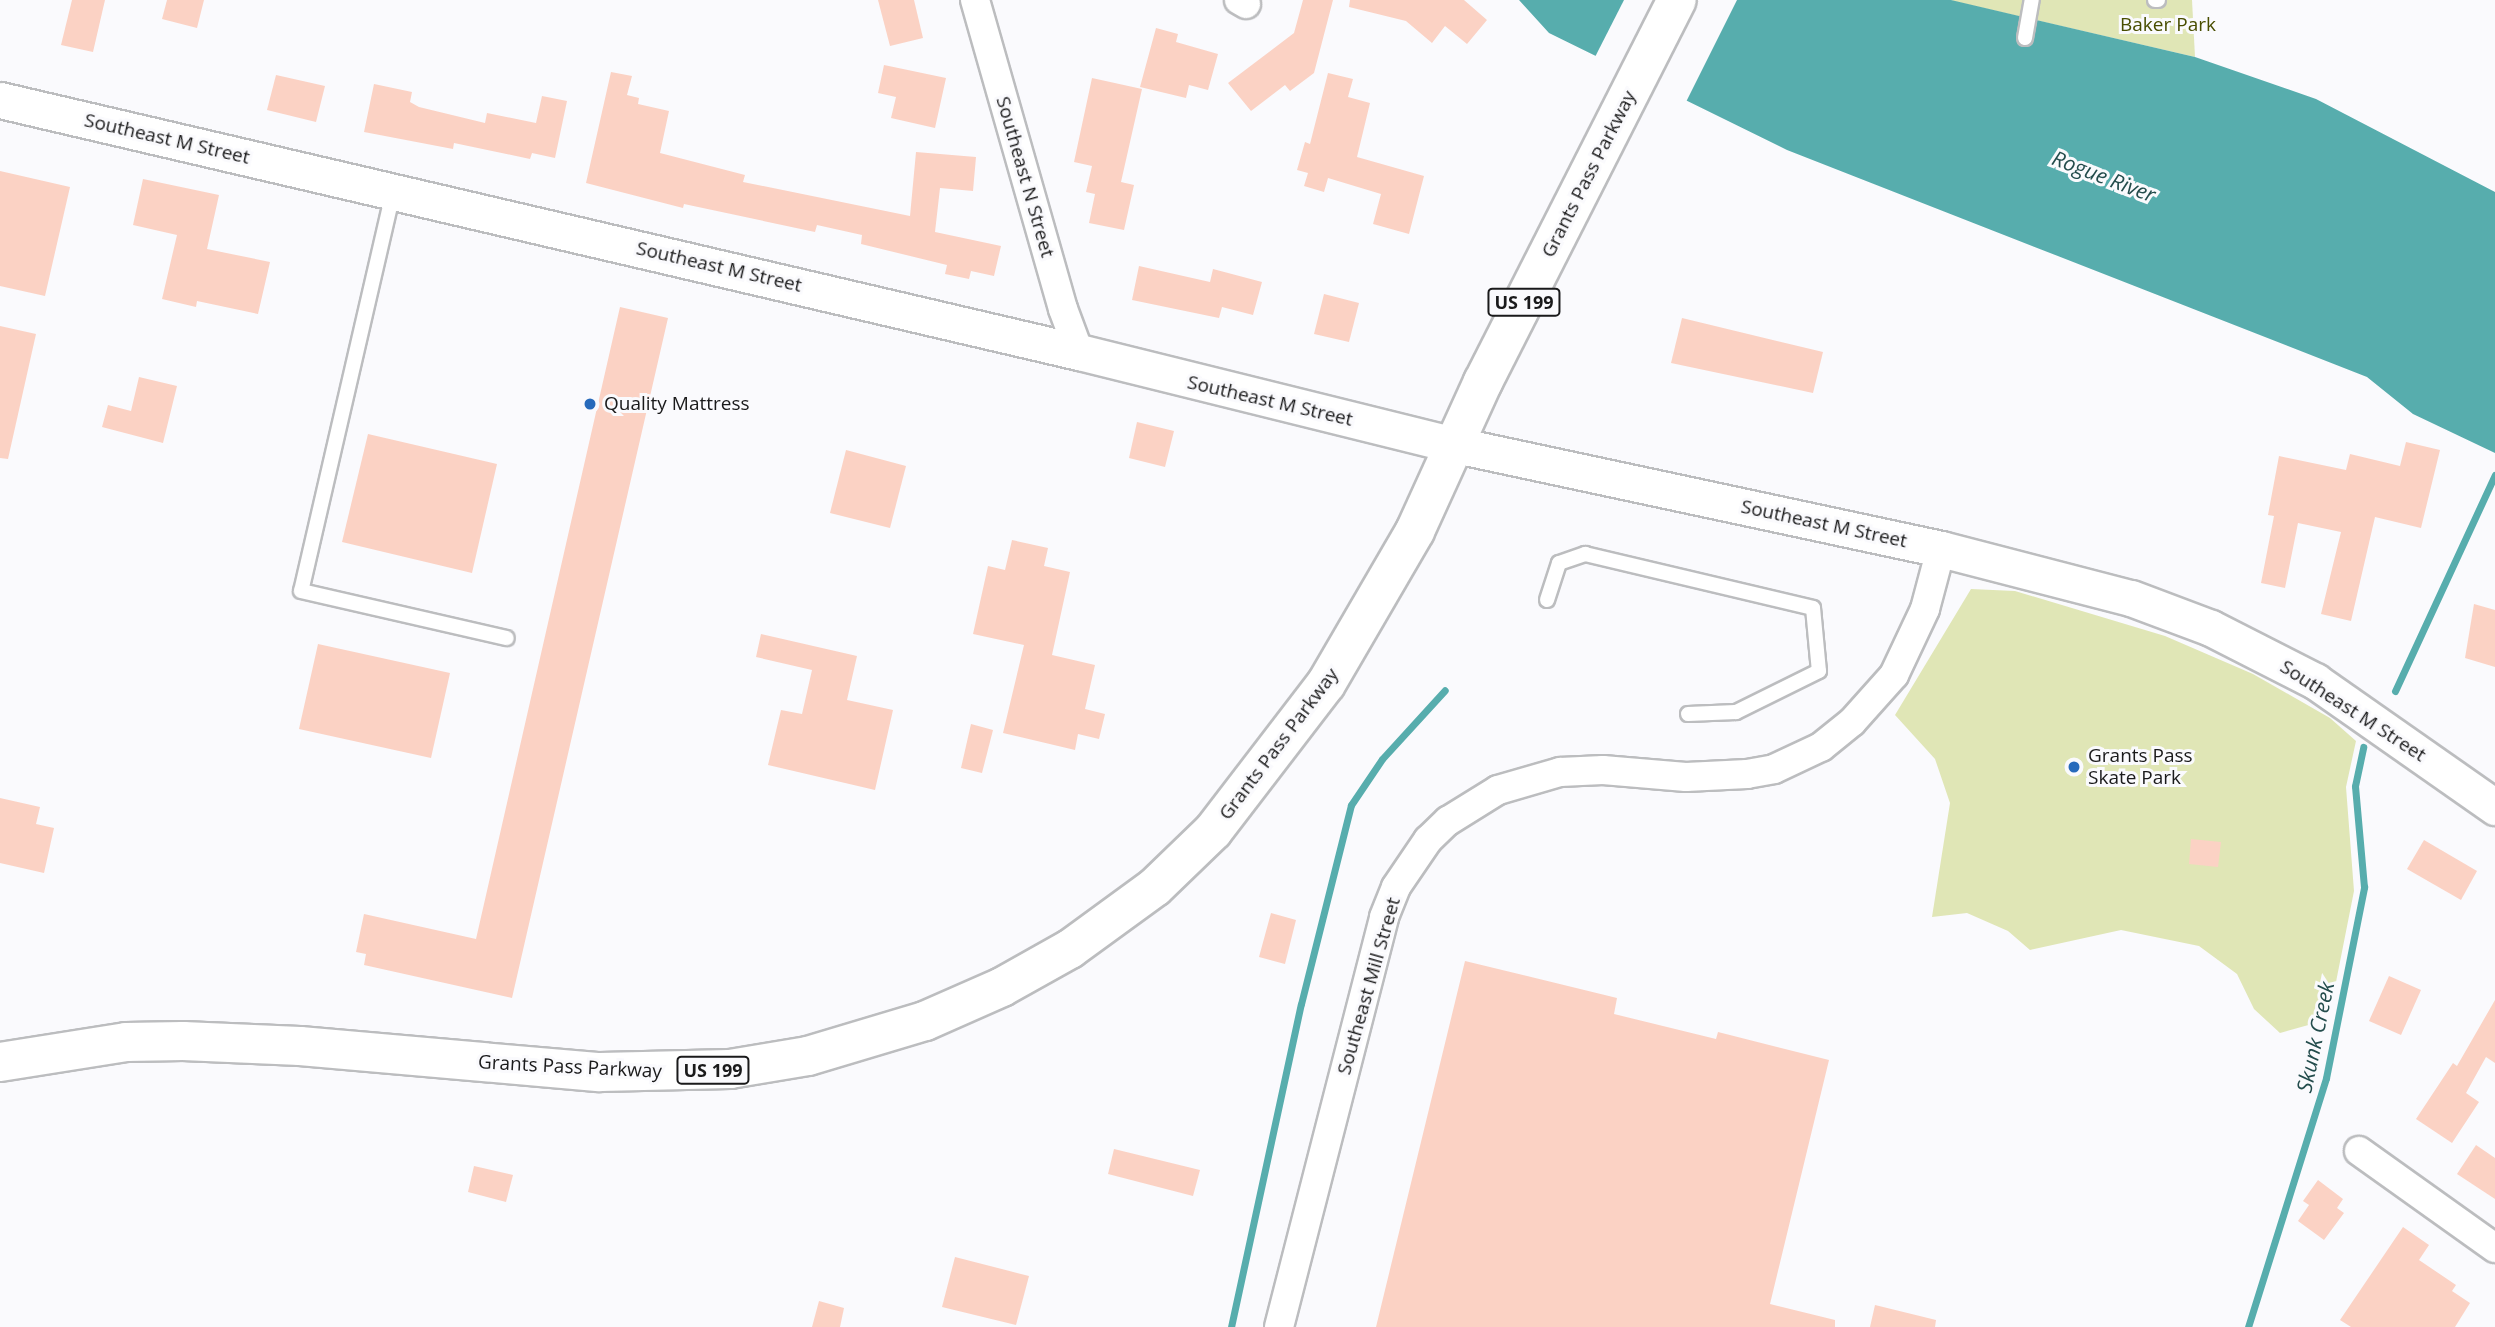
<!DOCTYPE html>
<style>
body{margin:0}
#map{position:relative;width:2495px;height:1327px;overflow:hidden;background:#fafafd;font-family:"Open Sans",sans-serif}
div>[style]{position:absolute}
.green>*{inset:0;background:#e0e6b6}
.water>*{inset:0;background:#57adad}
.pier>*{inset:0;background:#fafafd}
.stream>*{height:7px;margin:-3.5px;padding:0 3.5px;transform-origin:3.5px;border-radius:3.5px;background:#57adad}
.building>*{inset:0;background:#fbd2c4}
.roads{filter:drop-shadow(2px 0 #bcbdbf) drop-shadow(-2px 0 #bcbdbf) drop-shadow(0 2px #bcbdbf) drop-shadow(0 -2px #bcbdbf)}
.service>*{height:14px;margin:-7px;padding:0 7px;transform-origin:7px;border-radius:7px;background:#fff}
.minor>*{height:28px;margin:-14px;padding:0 14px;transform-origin:14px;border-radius:14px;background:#fff}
.tertiary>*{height:35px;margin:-17.5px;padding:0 17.5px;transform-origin:17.5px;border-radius:17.5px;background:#fff}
.trunk>*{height:38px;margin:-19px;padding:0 19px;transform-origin:19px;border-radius:19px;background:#fff}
.dots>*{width:19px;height:19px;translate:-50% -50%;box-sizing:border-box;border:4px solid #fafafd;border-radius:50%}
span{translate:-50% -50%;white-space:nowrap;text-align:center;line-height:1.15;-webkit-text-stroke:6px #fafafd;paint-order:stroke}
.shield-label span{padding:2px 5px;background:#fafafd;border:2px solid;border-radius:5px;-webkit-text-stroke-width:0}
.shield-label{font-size:18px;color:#1a1a1b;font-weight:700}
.park-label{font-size:19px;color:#484d00}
.street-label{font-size:19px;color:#1a1a1b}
.poi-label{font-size:19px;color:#1a1a1b}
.left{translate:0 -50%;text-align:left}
.water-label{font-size:21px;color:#234c4c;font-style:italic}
</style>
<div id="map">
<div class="green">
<div style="clip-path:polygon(1951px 0,2192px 0,2195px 57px,1953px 1px)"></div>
<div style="clip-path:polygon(1971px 589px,2015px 591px,2165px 636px,2253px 674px,2330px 718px,2356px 741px,2346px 787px,2354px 891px,2335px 987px,2312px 1024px,2280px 1033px,2254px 1009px,2237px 974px,2199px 946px,2121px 930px,2030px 950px,2008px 931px,1967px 913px,1932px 917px,1950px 803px,1935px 759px,1895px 715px)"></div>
</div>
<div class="water">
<div style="clip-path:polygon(1519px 0,1951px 0,2195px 57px,2316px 99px,2495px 192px,2495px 453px,2413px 414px,2367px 377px,1787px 150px,1549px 33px)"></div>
</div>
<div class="pier">
<div style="clip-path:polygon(1624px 0,1737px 0,1685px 104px,1594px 59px)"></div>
</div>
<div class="stream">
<div style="left:2395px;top:691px;width:238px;rotate:-65.2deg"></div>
<div style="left:1231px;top:1327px;width:330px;rotate:-77.8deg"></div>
<div style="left:1301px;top:1004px;width:205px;rotate:-75.9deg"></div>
<div style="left:1351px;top:805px;width:55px;rotate:-56deg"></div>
<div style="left:1382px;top:759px;width:93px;rotate:-47.6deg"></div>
<div style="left:2248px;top:1327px;width:261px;rotate:-72.6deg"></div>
<div style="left:2326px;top:1078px;width:195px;rotate:-78.7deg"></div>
<div style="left:2364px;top:887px;width:101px;rotate:-95.1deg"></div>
<div style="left:2355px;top:786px;width:40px;rotate:-78deg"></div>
</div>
<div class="building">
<div style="clip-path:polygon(72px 0,105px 0,93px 52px,61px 45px)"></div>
<div style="clip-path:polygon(167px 0,204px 0,197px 28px,162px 19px)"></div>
<div style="clip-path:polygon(878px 0,914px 0,923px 38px,890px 46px)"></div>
<div style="clip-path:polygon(1303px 0,1333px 0,1314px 73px,1290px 91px,1285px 85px,1251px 111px,1228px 83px,1294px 33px)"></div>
<div style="clip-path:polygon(1350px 0,1464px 0,1487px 20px,1467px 44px,1445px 26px,1432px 43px,1406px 21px,1349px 7px)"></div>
<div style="clip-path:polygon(1156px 28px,1178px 34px,1176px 42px,1218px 54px,1208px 90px,1189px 85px,1186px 98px,1140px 87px)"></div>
<div style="clip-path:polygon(884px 65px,946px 78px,935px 128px,891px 118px,896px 97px,878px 93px)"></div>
<div style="clip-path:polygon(611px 72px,632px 76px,627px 95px,639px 98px,638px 104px,669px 111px,660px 153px,745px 175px,743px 182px,910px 216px,916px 152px,976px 157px,973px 191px,940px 188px,935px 232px,1001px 246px,994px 276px,971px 271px,969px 279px,945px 274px,947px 265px,861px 244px,862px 235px,817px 225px,815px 232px,684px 204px,683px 208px,586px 183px)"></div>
<div style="clip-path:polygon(1328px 73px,1353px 79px,1348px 97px,1370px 103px,1357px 157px,1424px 176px,1409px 234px,1373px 224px,1381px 194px,1328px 178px,1324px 192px,1304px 186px,1308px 173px,1297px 170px,1305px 142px,1310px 144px)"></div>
<div style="clip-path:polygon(276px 75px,325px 86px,316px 122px,267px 110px)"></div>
<div style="clip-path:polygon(1092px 78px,1142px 89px,1121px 182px,1134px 185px,1124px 230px,1089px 223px,1095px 194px,1086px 192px,1092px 166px,1074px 162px)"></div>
<div style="clip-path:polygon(374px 84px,412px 92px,410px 102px,419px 107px,485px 123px,487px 113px,536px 123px,542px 96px,567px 101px,555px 158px,532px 153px,530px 159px,454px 143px,453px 149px,364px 132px)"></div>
<div style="clip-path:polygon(0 171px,70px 187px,45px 296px,0 286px)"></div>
<div style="clip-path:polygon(143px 179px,219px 195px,207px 249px,270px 262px,258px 314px,197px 301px,196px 307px,162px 299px,177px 235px,133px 225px)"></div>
<div style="clip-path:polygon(1139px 266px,1210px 282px,1213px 269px,1262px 282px,1253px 315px,1222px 307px,1219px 318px,1132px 300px)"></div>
<div style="clip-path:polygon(1324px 294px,1359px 303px,1349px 342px,1314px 334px)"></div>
<div style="clip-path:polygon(620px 307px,668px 318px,512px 998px,364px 965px,366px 954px,356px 952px,364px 914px,476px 939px)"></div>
<div style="clip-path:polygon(1682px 318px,1823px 352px,1813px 393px,1671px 363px)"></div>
<div style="clip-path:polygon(0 326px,36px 334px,8px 459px,0 458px)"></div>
<div style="clip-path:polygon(139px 377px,177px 386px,163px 443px,102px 427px,108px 405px,131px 411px)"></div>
<div style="clip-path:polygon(1137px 422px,1174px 431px,1165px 467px,1129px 458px)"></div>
<div style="clip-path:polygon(368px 434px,497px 464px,472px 573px,342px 542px)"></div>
<div style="clip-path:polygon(2406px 442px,2440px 450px,2421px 528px,2375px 517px,2351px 621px,2321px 614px,2341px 532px,2298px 523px,2285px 588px,2261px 583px,2274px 516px,2268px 515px,2279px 456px,2346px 470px,2350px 454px,2400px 466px)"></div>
<div style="clip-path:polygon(846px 450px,906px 466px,890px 528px,830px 513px)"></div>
<div style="clip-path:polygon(1012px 540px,1048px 548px,1044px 566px,1070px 572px,1052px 655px,1095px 665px,1085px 709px,1105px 714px,1099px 739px,1078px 734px,1075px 750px,1003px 733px,1024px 645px,973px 634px,988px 566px,1005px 570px)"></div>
<div style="clip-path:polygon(2474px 604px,2495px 610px,2495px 667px,2465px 658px)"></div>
<div style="clip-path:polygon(761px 634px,857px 656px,847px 700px,893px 710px,875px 790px,768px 765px,781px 710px,802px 714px,812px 670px,756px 657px)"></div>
<div style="clip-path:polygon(318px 644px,450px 673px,431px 758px,299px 729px)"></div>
<div style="clip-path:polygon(971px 724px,993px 730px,982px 773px,961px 768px)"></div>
<div style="clip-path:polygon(0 798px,40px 807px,36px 824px,54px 828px,44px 873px,0 863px)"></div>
<div style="clip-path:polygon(2191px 839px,2221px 842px,2218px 867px,2189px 864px)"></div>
<div style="clip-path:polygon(2424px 840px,2477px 871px,2461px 900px,2407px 869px)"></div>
<div style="clip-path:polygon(1271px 913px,1296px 920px,1285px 964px,1259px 957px)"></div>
<div style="clip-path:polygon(1465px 961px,1617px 998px,1614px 1014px,1716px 1039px,1718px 1032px,1829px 1060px,1770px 1304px,1835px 1320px,1835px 1327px,1376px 1327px)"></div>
<div style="clip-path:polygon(2389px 976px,2421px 990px,2401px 1035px,2369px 1021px)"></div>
<div style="clip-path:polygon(2495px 1000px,2495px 1063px,2486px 1057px,2466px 1093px,2479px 1102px,2452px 1143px,2416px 1119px,2453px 1063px,2457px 1066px)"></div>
<div style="clip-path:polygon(2476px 1145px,2495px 1158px,2495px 1199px,2457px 1174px)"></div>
<div style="clip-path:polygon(1114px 1149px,1200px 1170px,1193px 1196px,1108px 1174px)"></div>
<div style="clip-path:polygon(474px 1166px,513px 1175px,506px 1202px,468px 1192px)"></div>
<div style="clip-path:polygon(2318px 1180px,2343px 1199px,2337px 1208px,2344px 1213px,2324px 1240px,2298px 1221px,2309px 1205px,2303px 1201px)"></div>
<div style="clip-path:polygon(2403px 1227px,2429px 1245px,2419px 1260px,2456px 1285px,2452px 1291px,2470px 1303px,2455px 1327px,2351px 1327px,2340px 1320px)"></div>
<div style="clip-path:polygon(955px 1257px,1029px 1276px,1016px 1325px,942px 1307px)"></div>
<div style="clip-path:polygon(819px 1301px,844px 1308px,840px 1327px,812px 1327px)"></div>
<div style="clip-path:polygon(1875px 1305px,1936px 1320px,1935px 1327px,1870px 1327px)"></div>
</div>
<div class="roads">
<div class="service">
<div style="left:2155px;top:0;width:3px"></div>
<div style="left:2025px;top:38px;width:39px;rotate:-80deg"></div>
<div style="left:393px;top:193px;width:408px;rotate:103deg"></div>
<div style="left:301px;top:591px;width:211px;rotate:12.9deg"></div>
<div style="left:1547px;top:600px;width:39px;rotate:-72deg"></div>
<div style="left:1559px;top:563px;width:28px;rotate:-19deg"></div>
<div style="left:1585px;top:554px;width:234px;rotate:13.3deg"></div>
<div style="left:1813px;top:608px;width:63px;rotate:84.6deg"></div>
<div style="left:1819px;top:671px;width:93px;rotate:153.7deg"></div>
<div style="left:1736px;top:712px;width:48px;rotate:177.6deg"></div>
</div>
<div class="minor">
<div style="left:975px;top:0;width:321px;rotate:74.1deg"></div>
<div style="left:1063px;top:309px;width:46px;rotate:69.6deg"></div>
<div style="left:1239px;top:0;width:8px;rotate:30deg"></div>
<div style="left:2359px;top:1151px;width:167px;rotate:35.5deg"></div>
<div style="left:1279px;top:1327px;width:423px;rotate:-75.6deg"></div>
<div style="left:1384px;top:917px;width:32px;rotate:-68deg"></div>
<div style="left:1396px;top:887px;width:57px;rotate:-55.8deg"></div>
<div style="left:1428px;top:840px;width:28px;rotate:-44deg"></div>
<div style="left:1448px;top:821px;width:59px;rotate:-31.8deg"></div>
<div style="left:1498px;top:790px;width:65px;rotate:-16.2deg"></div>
<div style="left:1560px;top:772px;width:43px;rotate:-2.7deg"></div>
<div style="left:1603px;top:770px;width:83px;rotate:4.8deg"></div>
<div style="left:1686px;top:777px;width:61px;rotate:-2.8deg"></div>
<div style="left:1747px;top:774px;width:27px;rotate:-10deg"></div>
<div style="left:1774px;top:769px;width:52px;rotate:-25.1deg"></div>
<div style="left:1821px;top:747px;width:40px;rotate:-39deg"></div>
<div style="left:1852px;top:722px;width:63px;rotate:-48.2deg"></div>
<div style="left:1894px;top:675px;width:73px;rotate:-64.8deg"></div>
<div style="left:1925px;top:609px;width:62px;rotate:-75.1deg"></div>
</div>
<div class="tertiary">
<div style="left:0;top:100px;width:1108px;rotate:13.15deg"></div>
<div style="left:1079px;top:352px;width:388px;rotate:13.9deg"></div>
<div style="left:1456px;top:445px;width:496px;rotate:12.1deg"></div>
<div style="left:1941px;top:549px;width:196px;rotate:14.5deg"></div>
<div style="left:2131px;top:598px;width:85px;rotate:20.6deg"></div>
<div style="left:2211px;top:628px;width:117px;rotate:27deg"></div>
<div style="left:2315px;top:681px;width:220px;rotate:35deg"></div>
</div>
<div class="trunk">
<div style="left:0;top:1062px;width:128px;rotate:-9deg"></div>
<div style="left:126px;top:1042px;width:57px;rotate:-1deg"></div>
<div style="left:183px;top:1041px;width:117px;rotate:2.4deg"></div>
<div style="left:300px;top:1046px;width:301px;rotate:5deg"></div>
<div style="left:600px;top:1072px;width:130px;rotate:-1.3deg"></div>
<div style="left:730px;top:1069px;width:79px;rotate:-9.5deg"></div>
<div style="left:808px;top:1056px;width:122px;rotate:-16.7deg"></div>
<div style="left:925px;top:1021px;width:84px;rotate:-23.8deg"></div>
<div style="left:1002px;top:987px;width:78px;rotate:-29.2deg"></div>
<div style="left:1070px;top:949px;width:105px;rotate:-36.1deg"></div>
<div style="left:1155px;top:887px;width:81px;rotate:-44deg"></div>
<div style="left:1213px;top:831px;width:185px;rotate:-52.5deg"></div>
<div style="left:1326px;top:684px;width:177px;rotate:-59.8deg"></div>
<div style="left:1415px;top:531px;width:164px;rotate:-65.5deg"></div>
<div style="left:1483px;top:382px;width:428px;rotate:-63.1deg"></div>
</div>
</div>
<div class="dots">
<div style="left:590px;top:404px;background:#276abb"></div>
<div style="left:2074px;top:767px;background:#276abb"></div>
</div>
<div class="shield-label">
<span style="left:1524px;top:302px">US 199</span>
<span style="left:713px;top:1070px">US 199</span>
</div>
<div class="park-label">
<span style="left:2168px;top:25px">Baker Park</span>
</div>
<div class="street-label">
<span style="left:167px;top:139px;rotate:13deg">Southeast M Street</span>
<span style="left:1589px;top:174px;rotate:-63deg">Grants Pass Parkway</span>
<span style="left:1025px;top:177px;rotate:74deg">Southeast N Street</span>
<span style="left:719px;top:267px;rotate:13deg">Southeast M Street</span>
<span style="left:1270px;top:401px;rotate:13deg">Southeast M Street</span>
<span style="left:1824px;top:524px;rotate:12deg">Southeast M Street</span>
<span style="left:2353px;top:711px;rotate:33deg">Southeast M Street</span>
<span style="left:1279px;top:744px;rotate:-53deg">Grants Pass Parkway</span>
<span style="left:1369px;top:986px;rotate:-74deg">Southeast Mill Street</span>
<span style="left:570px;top:1067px;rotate:3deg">Grants Pass Parkway</span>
</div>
<div class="poi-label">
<span class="left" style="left:604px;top:404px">Quality Mattress</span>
<span class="left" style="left:2088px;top:767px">Grants Pass<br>Skate Park</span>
</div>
<div class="water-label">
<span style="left:2104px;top:176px;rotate:21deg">Rogue River</span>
<span style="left:2315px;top:1037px;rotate:-78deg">Skunk Creek</span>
</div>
</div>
